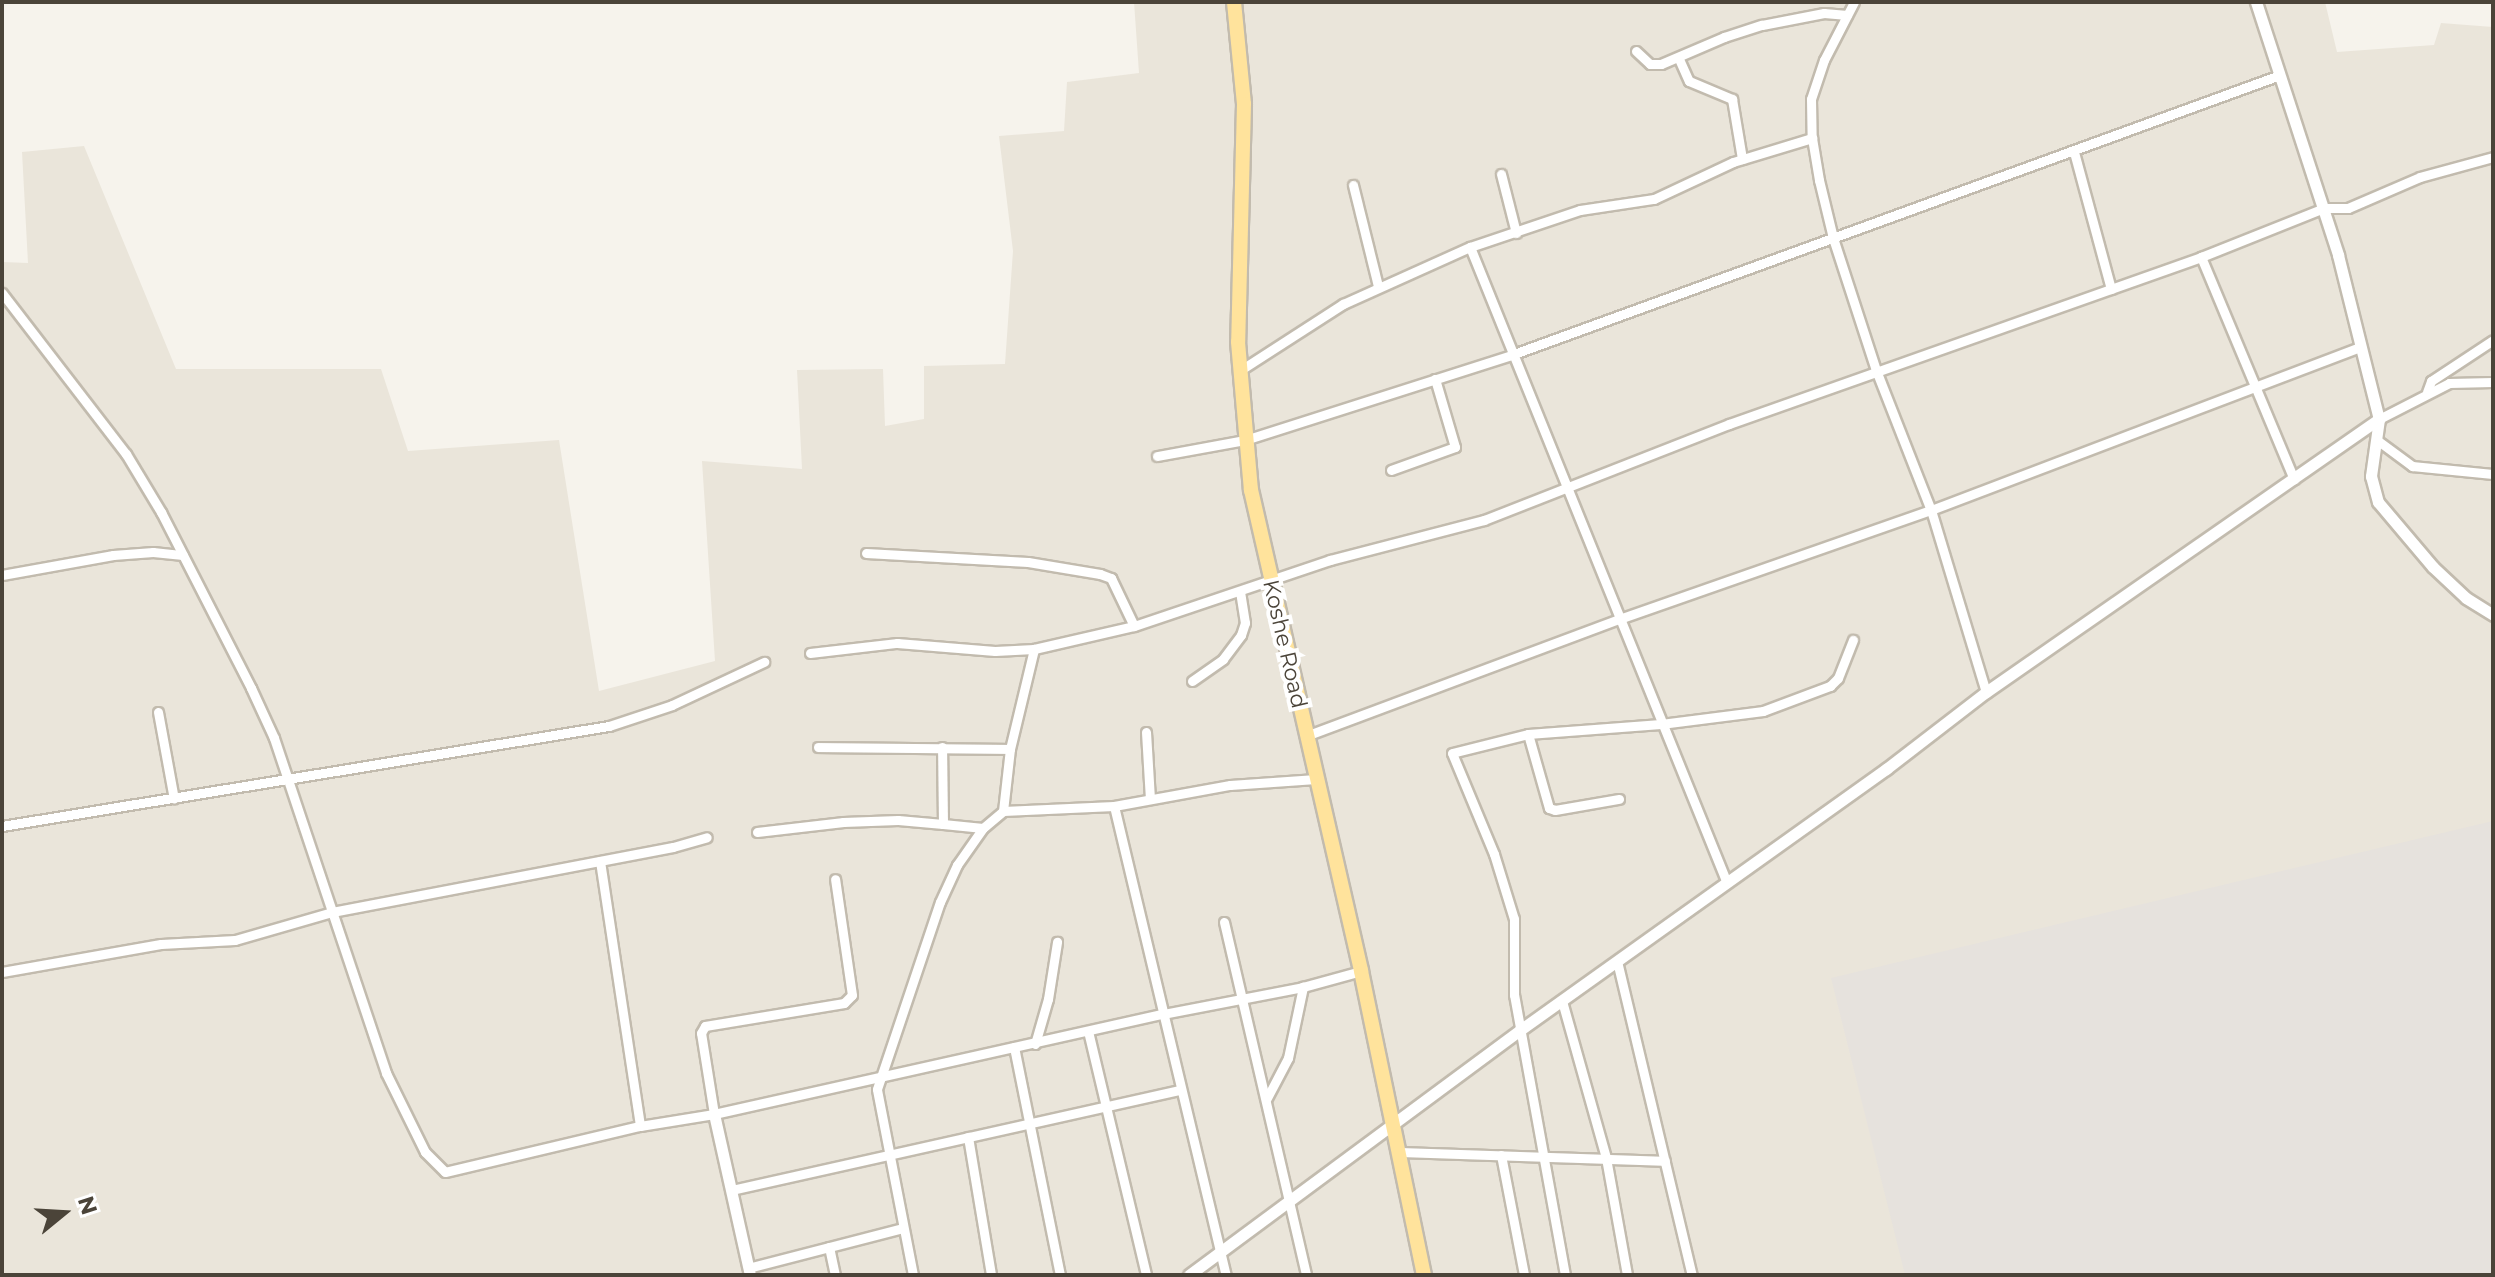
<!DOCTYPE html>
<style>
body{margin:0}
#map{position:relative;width:2495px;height:1277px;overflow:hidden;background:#f6f3ec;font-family:Montserrat,sans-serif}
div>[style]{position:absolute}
.residential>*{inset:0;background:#eae5da}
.industrial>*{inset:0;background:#e6e2dd}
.roads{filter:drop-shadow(2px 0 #c2bbae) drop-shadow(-2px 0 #c2bbae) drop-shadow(0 2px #c2bbae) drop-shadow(0 -2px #c2bbae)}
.minor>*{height:9px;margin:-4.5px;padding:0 4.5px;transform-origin:4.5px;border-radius:4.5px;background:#fff}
.tertiary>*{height:11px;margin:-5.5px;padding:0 5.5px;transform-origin:5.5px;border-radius:5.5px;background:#fff}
.primary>*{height:14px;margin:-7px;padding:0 7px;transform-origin:7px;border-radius:7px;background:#ffe39c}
span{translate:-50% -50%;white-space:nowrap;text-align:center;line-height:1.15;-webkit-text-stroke:8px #fff;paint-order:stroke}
.street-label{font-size:22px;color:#4b4439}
.frame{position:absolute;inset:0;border:4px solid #4b4439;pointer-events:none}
.north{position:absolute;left:24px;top:1173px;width:80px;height:80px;-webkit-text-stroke:6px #fff;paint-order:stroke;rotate:72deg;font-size:22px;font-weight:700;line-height:32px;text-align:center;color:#4b4439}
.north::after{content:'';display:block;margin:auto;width:28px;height:36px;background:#4b4439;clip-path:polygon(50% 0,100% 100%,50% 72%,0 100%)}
</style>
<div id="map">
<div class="residential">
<div style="clip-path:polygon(1134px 2px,2325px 2px,2337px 52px,2434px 45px,2441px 23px,2493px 27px,2493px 1275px,2px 1275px,2px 262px,28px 263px,22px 152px,84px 146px,176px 369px,381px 369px,408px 451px,559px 440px,599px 691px,715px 661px,702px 461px,802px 469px,797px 370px,883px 369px,885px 426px,924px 419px,924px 366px,1005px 364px,1013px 251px,999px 136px,1064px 131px,1067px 82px,1139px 73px)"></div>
</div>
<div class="industrial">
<div style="clip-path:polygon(2493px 821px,2493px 1275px,1905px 1275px,1831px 978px)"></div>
</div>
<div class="roads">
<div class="minor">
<div style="left:1854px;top:2px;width:65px;rotate:117.3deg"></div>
<div style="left:1824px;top:60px;width:41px;rotate:108.4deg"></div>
<div style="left:1811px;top:99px;width:39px;rotate:89deg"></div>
<div style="left:1812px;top:138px;width:43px;rotate:80.5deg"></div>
<div style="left:1819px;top:180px;width:60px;rotate:76.4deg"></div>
<div style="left:1833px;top:238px;width:139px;rotate:72deg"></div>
<div style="left:1876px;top:370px;width:150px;rotate:68.6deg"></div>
<div style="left:1931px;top:510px;width:190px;rotate:73.2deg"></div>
<div style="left:1636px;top:51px;width:19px;rotate:43deg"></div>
<div style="left:1650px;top:64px;width:11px"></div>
<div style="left:1661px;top:64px;width:69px;rotate:-23.2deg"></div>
<div style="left:1724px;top:37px;width:40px;rotate:-18deg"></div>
<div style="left:1762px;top:25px;width:63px;rotate:-11deg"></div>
<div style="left:1824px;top:13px;width:23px;rotate:5deg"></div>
<div style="left:1679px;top:59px;width:24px;rotate:66deg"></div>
<div style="left:1689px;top:81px;width:47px;rotate:22.7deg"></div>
<div style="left:1732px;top:99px;width:61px;rotate:80.5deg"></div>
<div style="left:2074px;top:152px;width:142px;rotate:74.9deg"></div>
<div style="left:1501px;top:174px;width:61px;rotate:75.7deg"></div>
<div style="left:1353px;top:185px;width:104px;rotate:76.1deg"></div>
<div style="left:1470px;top:247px;width:686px;rotate:68deg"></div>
<div style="left:2201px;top:257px;width:241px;rotate:67.3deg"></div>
<div style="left:2px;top:293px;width:203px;rotate:52.4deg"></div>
<div style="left:126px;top:454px;width:68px;rotate:58.9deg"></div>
<div style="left:161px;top:512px;width:198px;rotate:62.9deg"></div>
<div style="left:251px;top:688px;width:55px;rotate:65.3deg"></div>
<div style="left:274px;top:738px;width:353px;rotate:71.5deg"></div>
<div style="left:386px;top:1073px;width:88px;rotate:63.7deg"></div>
<div style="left:425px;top:1152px;width:28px;rotate:45deg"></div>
<div style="left:445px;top:1172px;width:200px;rotate:-13.3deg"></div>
<div style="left:640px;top:1126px;width:75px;rotate:-9.2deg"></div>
<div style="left:714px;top:1114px;width:460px;rotate:-12.6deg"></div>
<div style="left:1163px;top:1014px;width:143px;rotate:-10.9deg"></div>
<div style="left:1239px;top:371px;width:124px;rotate:-32.8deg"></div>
<div style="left:1343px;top:304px;width:139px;rotate:-24.2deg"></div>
<div style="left:1470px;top:247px;width:116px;rotate:-18.6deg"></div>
<div style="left:1580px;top:210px;width:75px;rotate:-8.5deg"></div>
<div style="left:1654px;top:199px;width:87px;rotate:-25.1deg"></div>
<div style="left:1733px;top:162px;width:83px;rotate:-16.9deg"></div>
<div style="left:2427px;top:392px;width:12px;rotate:-70deg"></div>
<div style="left:2431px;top:381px;width:74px;rotate:-33.5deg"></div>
<div style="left:2379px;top:419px;width:79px;rotate:-27.2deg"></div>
<div style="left:2449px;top:383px;width:44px;rotate:-1.3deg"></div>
<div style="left:2377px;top:440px;width:44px;rotate:36.6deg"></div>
<div style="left:2412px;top:466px;width:81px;rotate:5.6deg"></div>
<div style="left:1157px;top:456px;width:89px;rotate:-10.3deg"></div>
<div style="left:1245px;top:440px;width:279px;rotate:-17.7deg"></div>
<div style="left:1511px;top:355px;width:818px;rotate:-20.01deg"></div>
<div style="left:1391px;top:470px;width:68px;rotate:-19.8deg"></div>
<div style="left:1455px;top:447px;width:71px;rotate:-106.4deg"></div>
<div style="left:866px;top:553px;width:162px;rotate:3.2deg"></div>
<div style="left:1028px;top:562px;width:73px;rotate:9.5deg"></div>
<div style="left:1100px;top:574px;width:12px;rotate:20deg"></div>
<div style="left:1111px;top:578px;width:53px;rotate:64.4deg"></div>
<div style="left:2px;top:575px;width:113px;rotate:-10.2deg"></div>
<div style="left:113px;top:555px;width:40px;rotate:-4.3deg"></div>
<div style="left:153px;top:552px;width:30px;rotate:6deg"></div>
<div style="left:810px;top:653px;width:88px;rotate:-6.6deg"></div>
<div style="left:897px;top:643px;width:98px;rotate:4.7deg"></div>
<div style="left:995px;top:651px;width:39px;rotate:-3deg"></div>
<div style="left:1034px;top:649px;width:103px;rotate:-13deg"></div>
<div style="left:1134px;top:626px;width:207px;rotate:-18.6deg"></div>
<div style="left:1330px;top:560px;width:159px;rotate:-14.6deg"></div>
<div style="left:1484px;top:520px;width:263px;rotate:-21.4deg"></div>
<div style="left:1729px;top:424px;width:501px;rotate:-19.48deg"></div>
<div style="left:2201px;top:257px;width:132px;rotate:-21.7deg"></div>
<div style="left:2324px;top:208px;width:24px"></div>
<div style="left:2348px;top:208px;width:78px;rotate:-23.3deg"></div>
<div style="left:2420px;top:177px;width:76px;rotate:-15.3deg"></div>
<div style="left:1192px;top:681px;width:38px;rotate:-35deg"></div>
<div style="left:1223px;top:659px;width:30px;rotate:-53deg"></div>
<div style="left:1241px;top:635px;width:13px;rotate:-72deg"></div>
<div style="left:1245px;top:623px;width:31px;rotate:-99deg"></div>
<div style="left:158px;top:712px;width:88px;rotate:79.6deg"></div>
<div style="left:1146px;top:732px;width:67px;rotate:86.6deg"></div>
<div style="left:1528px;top:734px;width:77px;rotate:74.2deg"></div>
<div style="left:1549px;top:808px;width:6px;rotate:18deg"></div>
<div style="left:1555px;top:810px;width:65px;rotate:-9.8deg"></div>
<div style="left:1306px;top:736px;width:337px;rotate:-20.5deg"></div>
<div style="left:1622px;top:618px;width:327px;rotate:-19.3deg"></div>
<div style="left:1931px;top:510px;width:460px;rotate:-20.8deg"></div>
<div style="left:818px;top:747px;width:192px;rotate:0.6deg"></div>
<div style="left:1114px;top:806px;width:482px;rotate:76.6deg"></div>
<div style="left:1003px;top:811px;width:62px;rotate:-83.6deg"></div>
<div style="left:1010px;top:749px;width:103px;rotate:-76.5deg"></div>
<div style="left:943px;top:824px;width:40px;rotate:5.7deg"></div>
<div style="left:2px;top:826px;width:615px;rotate:-9.36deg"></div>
<div style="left:609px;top:726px;width:66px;rotate:-18.4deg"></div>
<div style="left:672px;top:705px;width:102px;rotate:-25.1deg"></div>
<div style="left:757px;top:832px;width:87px;rotate:-6.6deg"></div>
<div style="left:843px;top:822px;width:55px;rotate:-2.1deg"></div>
<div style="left:898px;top:820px;width:45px;rotate:5.1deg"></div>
<div style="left:943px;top:824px;width:77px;rotate:-90.7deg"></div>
<div style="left:600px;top:861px;width:268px;rotate:81.4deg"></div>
<div style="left:1224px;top:922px;width:362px;rotate:76.9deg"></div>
<div style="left:1617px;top:961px;width:323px;rotate:76.6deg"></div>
<div style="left:2px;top:972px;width:161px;rotate:-10deg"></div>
<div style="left:161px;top:944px;width:74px;rotate:-3.1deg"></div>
<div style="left:235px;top:940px;width:101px;rotate:-16.1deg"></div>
<div style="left:332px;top:912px;width:347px;rotate:-10.8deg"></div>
<div style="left:673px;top:847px;width:35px;rotate:-16deg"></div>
<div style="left:1562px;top:1001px;width:163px;rotate:74.3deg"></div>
<div style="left:1606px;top:1158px;width:119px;rotate:79.8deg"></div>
<div style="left:1088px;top:1031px;width:251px;rotate:76.6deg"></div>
<div style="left:1035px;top:1044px;width:47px;rotate:-73.9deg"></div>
<div style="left:1048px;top:999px;width:58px;rotate:-81deg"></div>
<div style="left:1014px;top:1047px;width:233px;rotate:78.6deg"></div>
<div style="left:1267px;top:1098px;width:45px;rotate:-62.3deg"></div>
<div style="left:1288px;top:1058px;width:73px;rotate:-78.1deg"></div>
<div style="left:1303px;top:987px;width:60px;rotate:-15.4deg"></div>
<div style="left:714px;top:1114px;width:82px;rotate:-99.1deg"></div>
<div style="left:701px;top:1033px;width:8px;rotate:-60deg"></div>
<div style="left:705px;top:1026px;width:141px;rotate:-9.4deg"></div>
<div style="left:844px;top:1003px;width:11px;rotate:-45deg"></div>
<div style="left:852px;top:995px;width:117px;rotate:-98.3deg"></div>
<div style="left:968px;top:1137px;width:140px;rotate:80.5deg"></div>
<div style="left:1397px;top:1152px;width:268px;rotate:1.9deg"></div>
<div style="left:1501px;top:1155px;width:122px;rotate:79.1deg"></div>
<div style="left:732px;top:1190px;width:459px;rotate:-12.6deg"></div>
<div style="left:829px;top:1247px;width:29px;rotate:78deg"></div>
<div style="left:748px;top:1268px;width:160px;rotate:-14.5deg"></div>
<div style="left:913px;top:1275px;width:189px;rotate:-101deg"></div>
<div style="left:877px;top:1089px;width:197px;rotate:-71.4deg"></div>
<div style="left:940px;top:902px;width:41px;rotate:-65.3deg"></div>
<div style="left:957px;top:865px;width:45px;rotate:-54.9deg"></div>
<div style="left:983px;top:828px;width:26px;rotate:-40deg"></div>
<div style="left:1003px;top:811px;width:111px;rotate:-2.6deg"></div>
<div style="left:1114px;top:806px;width:118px;rotate:-10.3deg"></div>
<div style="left:1230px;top:785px;width:86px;rotate:-4deg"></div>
<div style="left:1565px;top:1275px;width:285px;rotate:-100.3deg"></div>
<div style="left:1514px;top:995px;width:76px;rotate:-90deg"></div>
<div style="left:1514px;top:919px;width:68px;rotate:-107.1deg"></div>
<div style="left:1494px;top:854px;width:109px;rotate:-112.6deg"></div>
<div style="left:1452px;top:753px;width:78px;rotate:-14deg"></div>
<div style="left:1528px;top:734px;width:133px;rotate:-4.3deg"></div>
<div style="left:1661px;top:724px;width:103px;rotate:-7.3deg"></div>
<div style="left:1763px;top:711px;width:72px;rotate:-20.5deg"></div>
<div style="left:1830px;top:686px;width:11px;rotate:-45deg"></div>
<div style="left:1838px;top:678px;width:41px;rotate:-68.5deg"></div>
</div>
<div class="tertiary">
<div style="left:2256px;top:2px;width:266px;rotate:72deg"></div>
<div style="left:2338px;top:255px;width:169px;rotate:76deg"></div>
<div style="left:2379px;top:419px;width:58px;rotate:98deg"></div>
<div style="left:2371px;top:476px;width:27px;rotate:75deg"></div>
<div style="left:2378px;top:502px;width:85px;rotate:49.8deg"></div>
<div style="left:2433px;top:567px;width:45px;rotate:43.2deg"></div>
<div style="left:2466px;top:598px;width:32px;rotate:32deg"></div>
<div style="left:714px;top:1114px;width:165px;rotate:77.4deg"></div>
<div style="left:1189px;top:1275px;width:412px;rotate:-36.5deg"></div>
<div style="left:1520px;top:1030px;width:450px;rotate:-35.5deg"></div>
<div style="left:1886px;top:769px;width:126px;rotate:-37.6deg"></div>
<div style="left:1986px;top:692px;width:479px;rotate:-34.8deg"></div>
</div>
<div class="primary">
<div style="left:1234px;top:2px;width:102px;rotate:84.4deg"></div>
<div style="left:1244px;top:104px;width:238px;rotate:91.4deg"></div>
<div style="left:1238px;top:342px;width:149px;rotate:85deg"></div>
<div style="left:1251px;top:490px;width:493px;rotate:77.1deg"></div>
<div style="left:1361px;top:971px;width:310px;rotate:78.3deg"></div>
</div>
</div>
<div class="street-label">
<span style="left:1285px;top:644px;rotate:77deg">Koshe Road</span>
</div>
<div class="frame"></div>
<div class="north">N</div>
</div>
